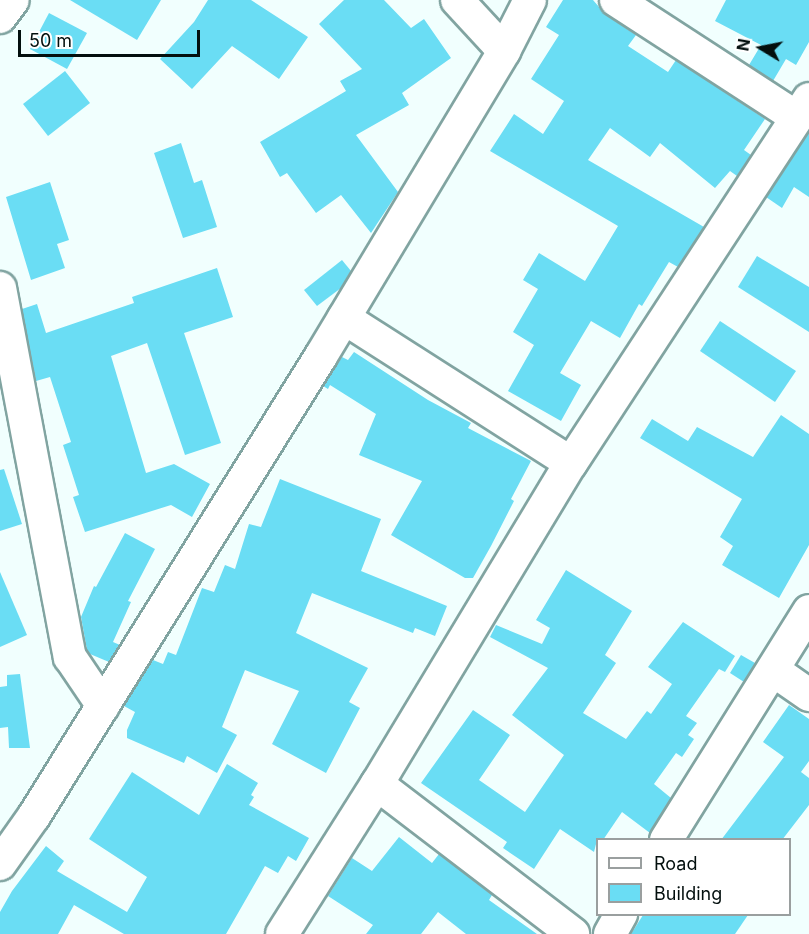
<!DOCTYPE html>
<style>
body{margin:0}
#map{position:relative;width:809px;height:934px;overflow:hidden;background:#f1fffe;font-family:Inter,sans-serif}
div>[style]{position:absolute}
.building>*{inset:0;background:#6addf4}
.roads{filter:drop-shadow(2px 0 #81a4a1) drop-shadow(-2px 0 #81a4a1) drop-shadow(0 2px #81a4a1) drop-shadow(0 -2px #81a4a1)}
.minor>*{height:32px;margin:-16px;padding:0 16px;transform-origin:16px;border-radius:16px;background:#fff}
span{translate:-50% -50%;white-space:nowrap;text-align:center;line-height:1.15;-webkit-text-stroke:5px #fff;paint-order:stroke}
.legend{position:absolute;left:596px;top:838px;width:195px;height:78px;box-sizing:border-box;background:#fff;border:2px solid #9a9f9f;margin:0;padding:8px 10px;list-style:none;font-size:18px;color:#030f0e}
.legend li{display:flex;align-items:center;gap:12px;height:30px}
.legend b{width:30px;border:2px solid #9a9f9f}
.north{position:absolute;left:731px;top:18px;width:60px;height:60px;-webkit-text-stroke:4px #fff;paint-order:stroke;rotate:280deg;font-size:16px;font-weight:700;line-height:24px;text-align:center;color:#030f0e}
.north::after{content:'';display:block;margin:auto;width:21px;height:27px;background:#030f0e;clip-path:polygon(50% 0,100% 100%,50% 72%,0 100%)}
.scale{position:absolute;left:18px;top:30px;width:182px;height:27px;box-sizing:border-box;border:3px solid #030f0e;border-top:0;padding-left:8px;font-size:18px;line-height:21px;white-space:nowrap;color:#030f0e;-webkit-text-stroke:4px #fff;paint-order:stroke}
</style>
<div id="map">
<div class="building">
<div style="clip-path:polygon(70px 0,161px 0,137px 40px)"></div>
<div style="clip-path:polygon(208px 0,251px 0,308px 37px,279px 79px,232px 46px,192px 89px,160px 59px,194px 22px)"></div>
<div style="clip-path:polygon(344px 0,384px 0,411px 28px,424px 19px,451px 58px,402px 93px,409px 105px,356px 135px,398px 192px,371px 233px,341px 195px,316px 213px,287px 173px,280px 177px,260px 142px,346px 91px,340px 81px,362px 69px,319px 24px)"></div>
<div style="clip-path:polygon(563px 0,593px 0,606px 15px,636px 35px,628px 46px,668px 72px,676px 60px,765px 119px,744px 150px,751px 155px,737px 176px,730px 171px,715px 188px,660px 143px,650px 157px,610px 128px,588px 160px,704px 227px,678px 267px,669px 262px,642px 306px,639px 304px,620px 338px,591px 321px,560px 373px,581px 385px,561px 421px,508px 391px,534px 345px,513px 332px,538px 289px,523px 280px,539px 253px,585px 281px,618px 226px,490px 151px,514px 114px,543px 134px,564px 101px,531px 79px,559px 35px,546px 27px)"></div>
<div style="clip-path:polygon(726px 0,809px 0,809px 42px,796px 65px,786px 59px,773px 81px,749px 65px,761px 45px,715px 21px)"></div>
<div style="clip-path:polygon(49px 13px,87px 33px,67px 69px,30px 49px)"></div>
<div style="clip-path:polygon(65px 71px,90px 103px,48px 136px,23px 104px)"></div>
<div style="clip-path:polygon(809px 132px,809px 197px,794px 187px,782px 208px,766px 197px)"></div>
<div style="clip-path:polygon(181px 143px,194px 183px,202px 180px,217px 227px,183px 238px,154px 153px)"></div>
<div style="clip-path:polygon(50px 182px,69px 240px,57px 244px,65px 268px,31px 280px,6px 197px)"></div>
<div style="clip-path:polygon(757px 256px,809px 287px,809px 332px,738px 287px)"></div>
<div style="clip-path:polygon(342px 260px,351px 271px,341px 288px,317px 306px,304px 290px)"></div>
<div style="clip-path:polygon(217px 268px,233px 317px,184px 333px,221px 443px,185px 455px,147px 343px,111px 356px,146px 473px,174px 464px,210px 484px,192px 517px,171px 505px,85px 532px,73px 497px,79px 495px,63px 445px,71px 442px,50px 377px,36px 381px,22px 309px,37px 304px,46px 333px,134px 303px,132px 297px)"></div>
<div style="clip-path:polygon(720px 321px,796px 371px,775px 402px,700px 351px)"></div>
<div style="clip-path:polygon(354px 352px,428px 400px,471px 423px,468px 428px,531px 461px,511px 499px,514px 501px,491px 546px,473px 578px,465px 578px,391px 535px,422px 481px,359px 455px,376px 414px,330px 385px,328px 389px,323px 386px,342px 357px,348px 360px)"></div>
<div style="clip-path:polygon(781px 415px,809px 434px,809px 545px,779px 598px,722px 565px,733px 546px,720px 537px,742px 499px,640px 438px,652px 419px,688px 441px,697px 427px,753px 457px)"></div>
<div style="clip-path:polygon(4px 469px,22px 524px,0 531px,0 470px)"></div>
<div style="clip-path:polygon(280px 479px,381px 519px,361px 571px,447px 606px,435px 636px,415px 628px,413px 633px,312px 593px,296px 633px,368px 668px,349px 702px,360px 708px,326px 773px,272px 744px,299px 691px,245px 670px,222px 727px,237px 735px,217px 773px,187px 756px,184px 763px,127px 738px,127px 730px,135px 712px,124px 706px,153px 660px,163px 664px,168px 652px,176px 655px,202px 588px,214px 592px,225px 565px,235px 569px,249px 524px,261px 527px)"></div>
<div style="clip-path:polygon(125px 533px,155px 549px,128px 601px,131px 602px,113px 642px,120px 645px,109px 662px,90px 654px,87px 650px,81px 617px,94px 586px,96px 587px)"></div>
<div style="clip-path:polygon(566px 570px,632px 611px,605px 655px,616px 663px,583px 713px,626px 739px,647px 711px,651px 714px,672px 684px,648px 667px,683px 622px,735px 656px,725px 672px,719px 669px,686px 716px,697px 723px,688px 735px,694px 739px,682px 757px,676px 753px,654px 784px,671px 798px,650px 833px,622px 812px,603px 840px,597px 840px,594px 852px,560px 829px,534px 869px,503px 848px,507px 842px,421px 783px,473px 710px,510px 735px,479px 780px,525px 812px,564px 755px,512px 715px,548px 668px,490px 637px,496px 625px,542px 644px,550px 628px,536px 620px)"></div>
<div style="clip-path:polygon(0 572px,27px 635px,0 647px)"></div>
<div style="clip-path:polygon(741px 655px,755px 663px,744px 682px,730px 673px)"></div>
<div style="clip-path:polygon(20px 674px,30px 748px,9px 748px,8px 727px,0 728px,0 687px,7px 686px,7px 675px)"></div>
<div style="clip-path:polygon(789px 705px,809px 719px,809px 761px,801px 772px,809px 778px,809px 805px,782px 840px,721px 840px,784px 757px,763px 742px)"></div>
<div style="clip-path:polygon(227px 764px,258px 783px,251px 795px,254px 797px,249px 805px,309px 838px,296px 861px,288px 856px,278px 873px,265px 866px,226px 934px,124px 934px,74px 905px,58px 934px,0 934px,0 912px,12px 891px,46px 846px,64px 861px,57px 871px,127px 912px,147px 877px,89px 839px,132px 772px,199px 815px)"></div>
<div style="clip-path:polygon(399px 837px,432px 863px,439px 854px,492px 895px,489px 900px,537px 934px,466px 934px,438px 912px,421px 934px,366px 934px,373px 925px,328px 896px,352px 858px,372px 871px)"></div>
<div style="clip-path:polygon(643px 915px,748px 915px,735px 934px,631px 934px)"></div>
</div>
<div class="roads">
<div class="minor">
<div style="left:457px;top:0;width:69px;rotate:47.3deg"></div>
<div style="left:616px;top:0;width:215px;rotate:33deg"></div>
<div style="left:0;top:17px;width:21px;rotate:-53deg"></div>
<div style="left:0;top:288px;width:376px;rotate:79.3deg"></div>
<div style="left:70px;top:657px;width:59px;rotate:56deg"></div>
<div style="left:344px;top:318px;width:269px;rotate:32.6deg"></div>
<div style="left:773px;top:670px;width:44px;rotate:34.8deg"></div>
<div style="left:377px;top:784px;width:247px;rotate:37.4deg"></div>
<div style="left:666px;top:840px;width:270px;rotate:-58deg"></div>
<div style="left:0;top:864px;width:59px;rotate:-54.7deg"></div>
<div style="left:34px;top:816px;width:542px;rotate:-58.04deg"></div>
<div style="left:321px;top:356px;width:356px;rotate:-59deg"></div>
<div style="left:504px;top:51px;width:57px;rotate:-63deg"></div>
<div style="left:282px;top:934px;width:178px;rotate:-57.7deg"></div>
<div style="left:377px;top:784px;width:375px;rotate:-58.9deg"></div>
<div style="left:571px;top:463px;width:435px;rotate:-56.8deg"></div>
<div style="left:610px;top:934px;width:23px;rotate:-61deg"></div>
</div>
</div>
<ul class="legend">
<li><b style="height:8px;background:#fff"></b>Road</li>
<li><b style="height:16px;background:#6addf4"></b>Building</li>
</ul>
<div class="north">N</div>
<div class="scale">50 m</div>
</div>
